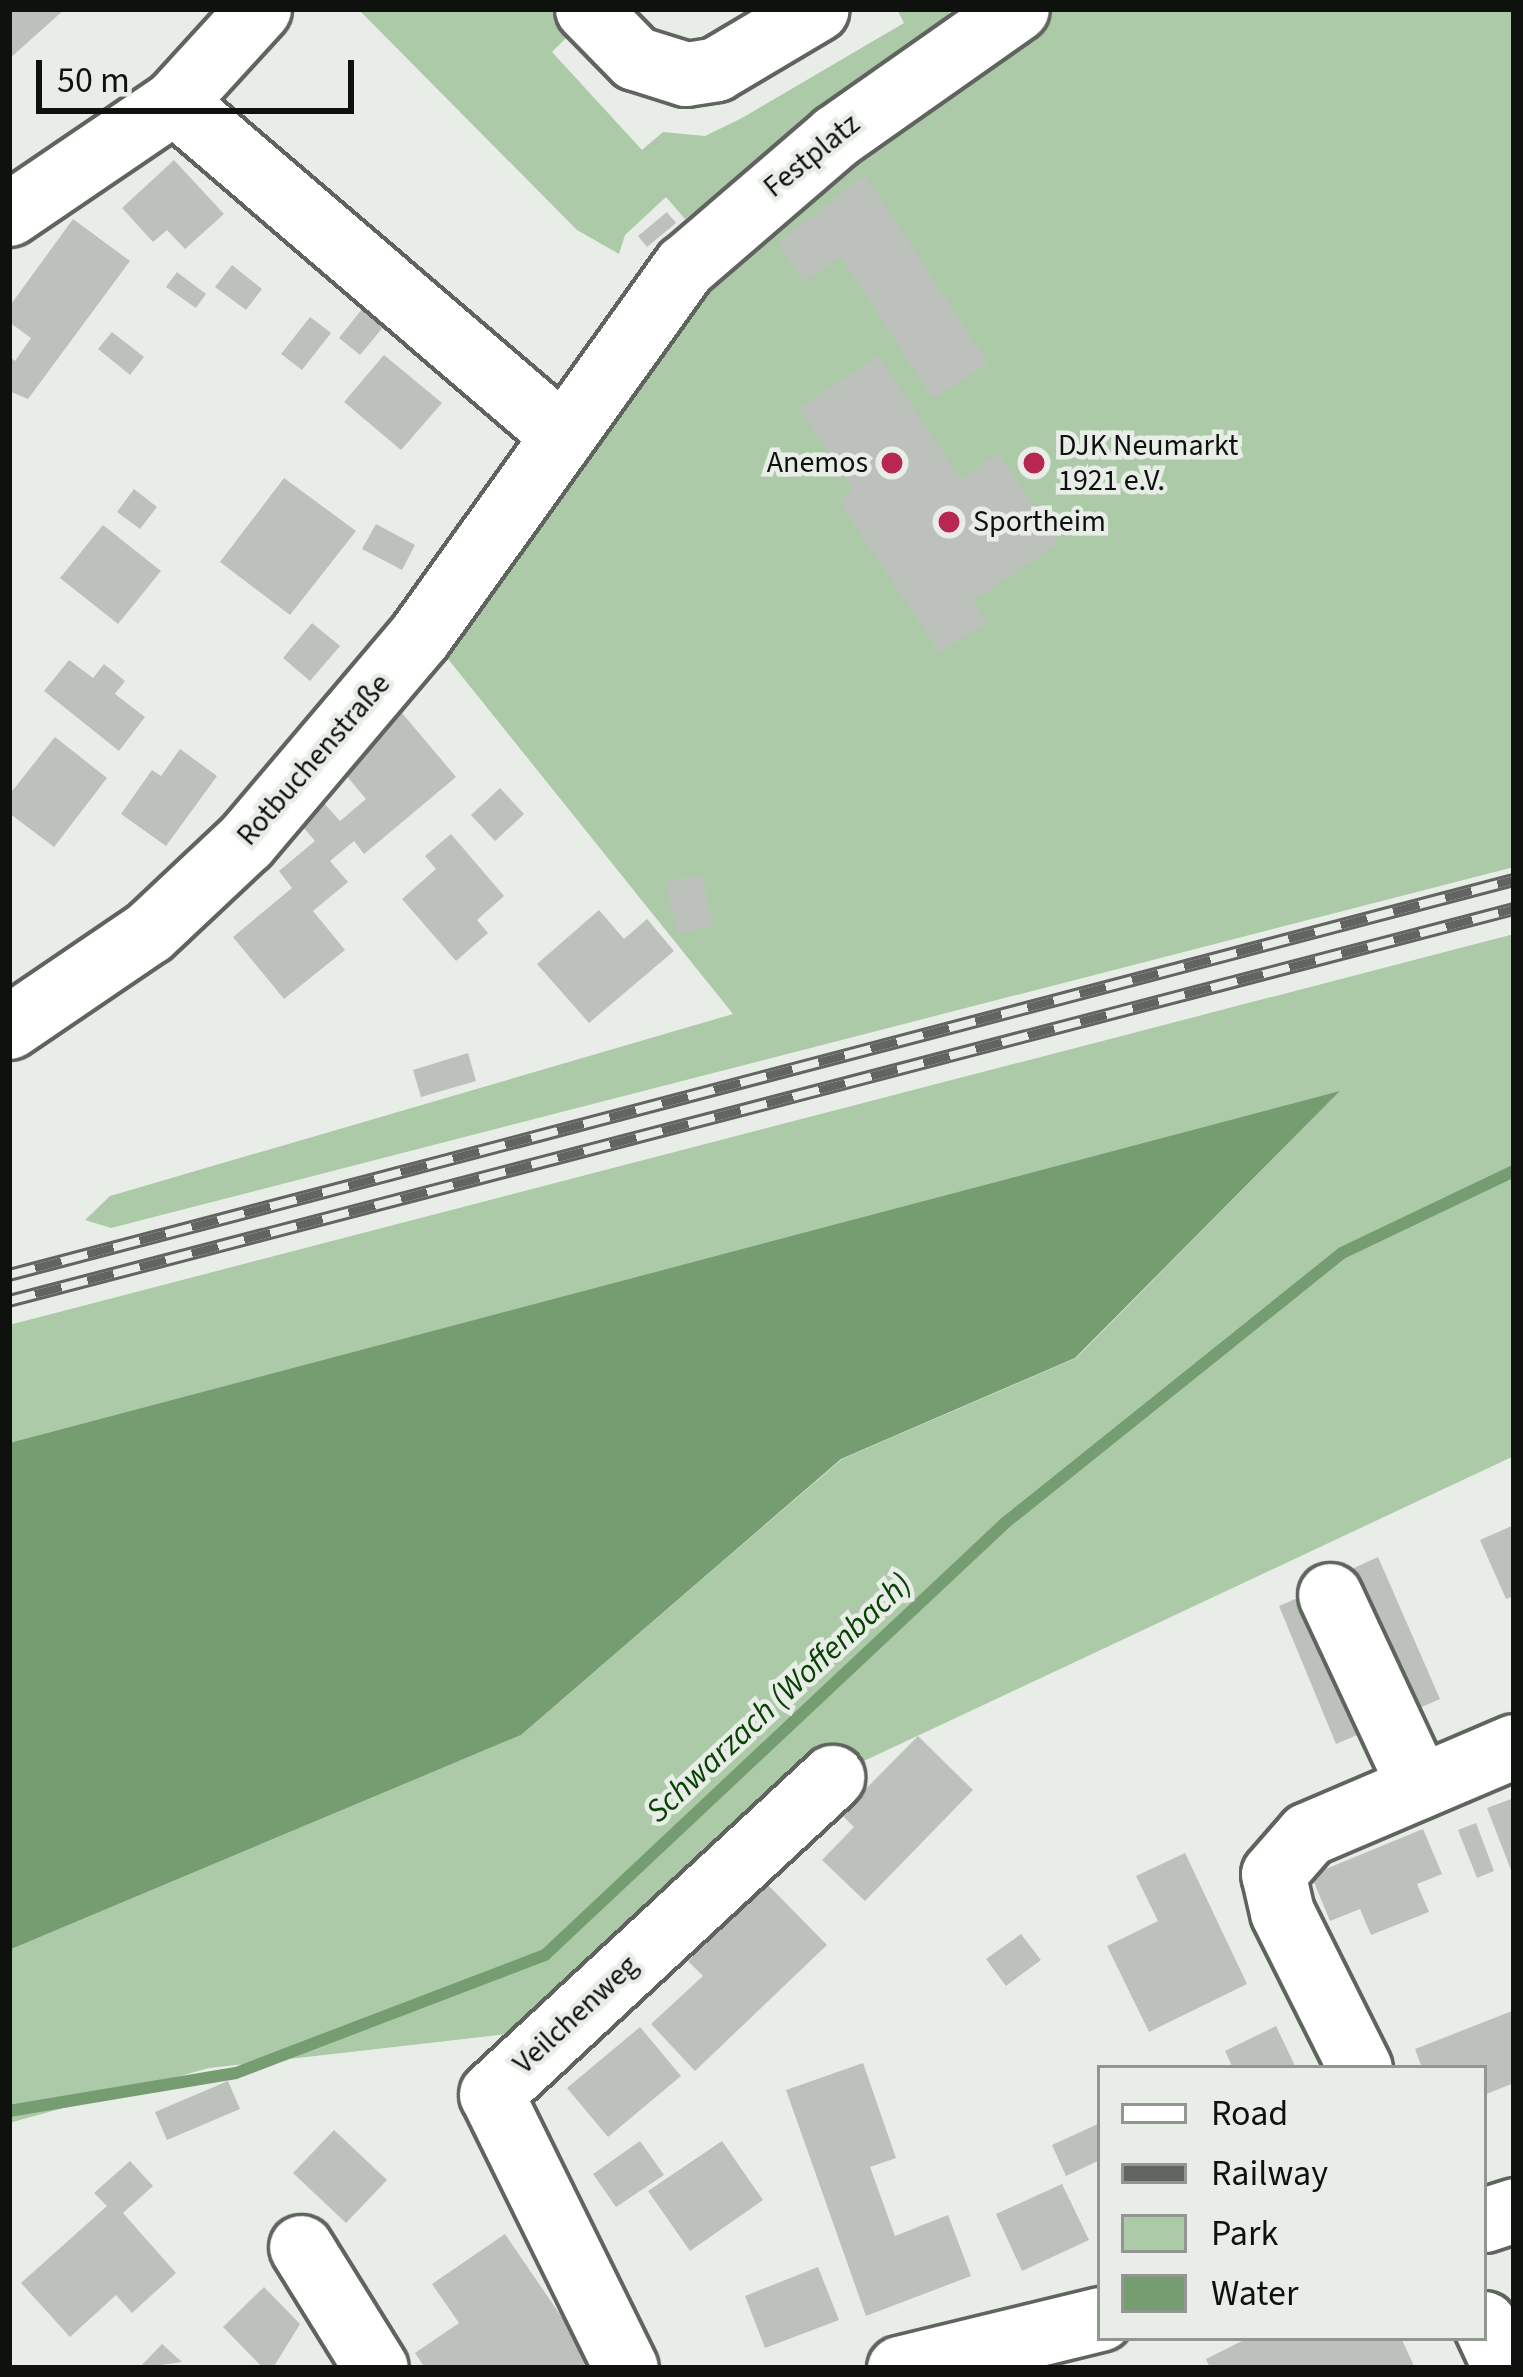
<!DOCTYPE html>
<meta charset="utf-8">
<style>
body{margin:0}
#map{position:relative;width:1523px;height:2377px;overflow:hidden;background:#e8eee7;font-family:"Source Sans 3",sans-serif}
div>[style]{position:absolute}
.green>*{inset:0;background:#accaa8}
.water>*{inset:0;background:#769c71}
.stream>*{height:12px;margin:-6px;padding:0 6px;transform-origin:6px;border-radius:6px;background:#769c71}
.building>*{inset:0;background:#bcc2bb}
.roads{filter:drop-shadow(3px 0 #5f645e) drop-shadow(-3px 0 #5f645e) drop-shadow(0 3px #5f645e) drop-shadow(0 -3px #5f645e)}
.minor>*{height:63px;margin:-31.5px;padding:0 31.5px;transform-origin:31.5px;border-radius:31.5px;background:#fff}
.rail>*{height:14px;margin-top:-7px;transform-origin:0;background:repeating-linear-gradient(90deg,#e8eee7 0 27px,#616460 0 54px);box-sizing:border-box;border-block:3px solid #616460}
.dots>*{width:33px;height:33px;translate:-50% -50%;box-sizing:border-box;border:6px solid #e8eee7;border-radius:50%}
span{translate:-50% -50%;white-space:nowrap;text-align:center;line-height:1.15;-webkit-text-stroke:9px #e8eee7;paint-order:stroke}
.street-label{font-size:30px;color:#0f110f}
.poi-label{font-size:30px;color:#0f110f}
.left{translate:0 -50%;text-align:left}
.right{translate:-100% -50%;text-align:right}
.water-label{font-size:33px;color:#094203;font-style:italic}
.frame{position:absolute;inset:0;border:12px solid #0f110f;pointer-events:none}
.legend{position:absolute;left:1097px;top:2065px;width:390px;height:276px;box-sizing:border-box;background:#e8eee7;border:3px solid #919691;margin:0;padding:15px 21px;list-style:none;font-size:36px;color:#0f110f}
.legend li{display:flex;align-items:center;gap:24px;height:60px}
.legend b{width:60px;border:3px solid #919691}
.scale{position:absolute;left:36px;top:60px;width:318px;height:54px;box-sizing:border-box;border:6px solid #0f110f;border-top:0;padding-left:15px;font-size:36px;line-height:42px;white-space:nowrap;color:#0f110f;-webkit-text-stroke:9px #e8eee7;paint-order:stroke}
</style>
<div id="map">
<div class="green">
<div style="clip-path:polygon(358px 9px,558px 9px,573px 31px,552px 52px,642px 150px,663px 132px,705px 136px,742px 118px,904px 23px,897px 9px,949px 9px,950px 24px,685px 219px,666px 197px,625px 235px,619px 254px,577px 230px)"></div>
<div style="clip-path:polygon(1046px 9px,1514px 9px,1514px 867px,111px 1228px,85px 1220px,110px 1196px,733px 1014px,432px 639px,678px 293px)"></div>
<div style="clip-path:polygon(1514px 934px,1514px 1456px,785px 1798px,517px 2033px,209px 2068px,9px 2123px,9px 1950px,521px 1735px,842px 1459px,1076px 1358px,1338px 1093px,9px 1443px,9px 1325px)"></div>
</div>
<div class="water">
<div style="clip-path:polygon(1340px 1091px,1075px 1358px,841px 1459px,521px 1735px,9px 1950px,9px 1443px)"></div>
</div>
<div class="stream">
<div style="left:9px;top:2111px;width:230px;rotate:-9.5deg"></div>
<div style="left:236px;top:2073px;width:331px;rotate:-20.9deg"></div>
<div style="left:545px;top:1955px;width:631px;rotate:-43.2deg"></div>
<div style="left:1005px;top:1523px;width:432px;rotate:-38.7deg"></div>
<div style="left:1342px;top:1253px;width:191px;rotate:-25.5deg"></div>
</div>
<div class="building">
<div style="clip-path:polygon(9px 9px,65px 9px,9px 59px)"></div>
<div style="clip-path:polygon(174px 160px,224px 214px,185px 249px,167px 230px,153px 242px,122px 208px)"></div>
<div style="clip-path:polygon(865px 175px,988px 363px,933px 399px,841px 257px,804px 282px,778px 242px)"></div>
<div style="clip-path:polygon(667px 212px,676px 223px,647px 247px,638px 236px)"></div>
<div style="clip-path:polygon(73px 219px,130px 261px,28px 399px,9px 391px,9px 356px,15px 361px,31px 338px,9px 322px,9px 307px)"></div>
<div style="clip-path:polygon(232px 265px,262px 289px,246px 310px,215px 287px)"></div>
<div style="clip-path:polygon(177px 272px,206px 294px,196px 308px,166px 287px)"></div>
<div style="clip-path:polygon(362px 309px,384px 326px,360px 355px,339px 338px)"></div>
<div style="clip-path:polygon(310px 317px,331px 333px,302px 370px,281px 354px)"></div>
<div style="clip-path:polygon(112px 332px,144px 357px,130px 375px,98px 349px)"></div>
<div style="clip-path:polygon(384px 355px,442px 403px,401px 450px,344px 402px)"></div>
<div style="clip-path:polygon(878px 356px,961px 479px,999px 453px,1059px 543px,973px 601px,986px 622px,940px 653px,838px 500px,853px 490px,799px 408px)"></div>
<div style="clip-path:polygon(284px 478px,356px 531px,290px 615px,220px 562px)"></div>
<div style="clip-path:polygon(134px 489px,157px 507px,140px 529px,117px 512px)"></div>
<div style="clip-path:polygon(376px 524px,415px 545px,402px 570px,362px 549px)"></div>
<div style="clip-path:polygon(103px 525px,161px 571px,118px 624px,60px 578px)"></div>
<div style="clip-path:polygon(312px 623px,340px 646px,310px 681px,283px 658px)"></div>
<div style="clip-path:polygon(69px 660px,93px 678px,104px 664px,125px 681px,115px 694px,145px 717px,119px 751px,44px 691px)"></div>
<div style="clip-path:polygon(402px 713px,456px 777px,364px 854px,354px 841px,330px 861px,348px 882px,313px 911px,345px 950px,284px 999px,233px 937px,292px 888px,279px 871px,315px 841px,298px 821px,322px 801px,340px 821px,366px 799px,339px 767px)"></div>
<div style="clip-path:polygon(55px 737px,107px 778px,54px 847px,9px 813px,9px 795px)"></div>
<div style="clip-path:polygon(180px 749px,217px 776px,166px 846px,121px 814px,152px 770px,161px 776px)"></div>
<div style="clip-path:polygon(500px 788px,524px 814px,495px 841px,471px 815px)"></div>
<div style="clip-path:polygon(451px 834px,504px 896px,477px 920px,488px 933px,456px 961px,402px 899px,436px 869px,425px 856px)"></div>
<div style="clip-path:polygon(701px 874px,714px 925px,678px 934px,665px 883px)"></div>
<div style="clip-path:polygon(599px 910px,624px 939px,647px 919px,674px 951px,589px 1023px,537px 964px)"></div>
<div style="clip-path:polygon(468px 1053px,476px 1081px,421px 1097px,413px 1070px)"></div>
<div style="clip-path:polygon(1514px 1525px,1514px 1596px,1506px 1599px,1480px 1540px)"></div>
<div style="clip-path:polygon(1378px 1557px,1440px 1699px,1406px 1714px,1343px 1573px)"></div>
<div style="clip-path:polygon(1312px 1592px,1369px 1730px,1336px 1744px,1279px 1606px)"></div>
<div style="clip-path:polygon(918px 1736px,973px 1790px,865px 1901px,822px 1860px,854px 1827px,841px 1814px)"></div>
<div style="clip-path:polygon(1514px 1798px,1514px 1878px,1487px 1808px)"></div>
<div style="clip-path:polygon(1476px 1823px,1494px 1871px,1477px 1878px,1458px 1830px)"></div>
<div style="clip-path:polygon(1423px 1829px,1442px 1874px,1417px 1884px,1429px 1912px,1371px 1935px,1360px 1909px,1330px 1921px,1311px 1875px)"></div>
<div style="clip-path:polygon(1185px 1853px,1247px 1984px,1149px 2032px,1107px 1946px,1158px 1921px,1136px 1876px)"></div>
<div style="clip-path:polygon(768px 1885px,827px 1945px,695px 2071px,651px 2024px,703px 1976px,688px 1961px)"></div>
<div style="clip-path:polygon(1021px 1934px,1041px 1960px,1006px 1986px,986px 1959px)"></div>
<div style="clip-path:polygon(1512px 2011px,1514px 2083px,1484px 2095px,1484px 2068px,1422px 2068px,1415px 2049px)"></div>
<div style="clip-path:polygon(1276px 2026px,1296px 2068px,1233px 2068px,1225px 2051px)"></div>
<div style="clip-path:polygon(640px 2027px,681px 2076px,608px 2137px,567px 2088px)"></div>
<div style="clip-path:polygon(863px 2063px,896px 2158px,870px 2167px,895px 2236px,948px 2215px,971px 2276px,866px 2316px,786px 2090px)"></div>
<div style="clip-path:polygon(228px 2081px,240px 2109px,167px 2140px,155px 2112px)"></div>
<div style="clip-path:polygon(1100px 2123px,1100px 2160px,1066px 2176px,1052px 2145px)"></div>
<div style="clip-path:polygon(334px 2130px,387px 2180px,346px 2223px,293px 2173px)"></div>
<div style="clip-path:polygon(640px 2141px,664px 2175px,616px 2207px,593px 2174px)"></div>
<div style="clip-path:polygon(722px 2141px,763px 2200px,690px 2251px,648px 2191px)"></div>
<div style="clip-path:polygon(130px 2161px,153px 2186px,123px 2213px,176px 2273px,132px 2313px,116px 2295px,70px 2337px,21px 2283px,107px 2206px,94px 2193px)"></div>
<div style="clip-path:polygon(1062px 2184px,1089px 2240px,1022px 2271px,996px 2214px)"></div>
<div style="clip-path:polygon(505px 2234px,591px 2360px,579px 2368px,425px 2368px,415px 2353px,459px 2323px,432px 2284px)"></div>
<div style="clip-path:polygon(818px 2267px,839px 2320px,765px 2348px,745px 2296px)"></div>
<div style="clip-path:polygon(264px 2287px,300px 2324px,273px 2368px,263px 2368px,223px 2327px)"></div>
<div style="clip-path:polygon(1248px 2338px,1401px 2338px,1415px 2368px,1210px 2368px,1206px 2359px)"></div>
<div style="clip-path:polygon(162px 2344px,182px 2362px,139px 2368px)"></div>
</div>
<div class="roads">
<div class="minor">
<div style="left:587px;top:9px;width:69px;rotate:45.6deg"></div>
<div style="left:635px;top:58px;width:53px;rotate:17.4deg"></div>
<div style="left:686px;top:74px;width:30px;rotate:-9deg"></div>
<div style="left:716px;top:69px;width:117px;rotate:-30.7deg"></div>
<div style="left:174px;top:102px;width:510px;rotate:40.63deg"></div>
<div style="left:9px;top:214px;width:199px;rotate:-34.2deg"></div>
<div style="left:174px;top:102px;width:126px;rotate:-47.6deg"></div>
<div style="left:9px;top:1027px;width:169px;rotate:-34.2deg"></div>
<div style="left:149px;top:932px;width:132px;rotate:-43.2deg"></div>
<div style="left:245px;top:842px;width:269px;rotate:-49.7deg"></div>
<div style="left:419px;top:637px;width:457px;rotate:-54.4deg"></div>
<div style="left:685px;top:266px;width:199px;rotate:-40.7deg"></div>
<div style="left:836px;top:136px;width:221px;rotate:-35.1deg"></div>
<div style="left:1330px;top:1595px;width:211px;rotate:65deg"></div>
<div style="left:1360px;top:2068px;width:174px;rotate:-116.6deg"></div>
<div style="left:1282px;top:1912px;width:39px;rotate:-103deg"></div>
<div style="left:1273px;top:1874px;width:53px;rotate:-48.8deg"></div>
<div style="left:1308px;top:1834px;width:224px;rotate:-23.1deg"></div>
<div style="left:1484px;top:2220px;width:32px;rotate:-18deg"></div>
<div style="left:301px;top:2247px;width:142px;rotate:58.2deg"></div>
<div style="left:1484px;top:2323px;width:50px;rotate:65deg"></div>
<div style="left:626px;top:2368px;width:305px;rotate:-116.2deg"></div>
<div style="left:491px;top:2094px;width:466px;rotate:-42.9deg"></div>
<div style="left:899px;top:2368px;width:207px;rotate:-13.7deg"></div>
</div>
</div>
<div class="rail">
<div style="left:9px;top:1275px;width:1556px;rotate:-14.71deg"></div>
<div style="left:9px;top:1301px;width:1555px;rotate:-14.6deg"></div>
</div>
<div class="dots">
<div style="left:892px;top:463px;background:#b72752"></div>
<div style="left:1034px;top:463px;background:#b72752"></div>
<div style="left:949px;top:522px;background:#b72752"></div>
</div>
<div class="street-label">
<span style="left:812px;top:156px;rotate:-39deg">Festplatz</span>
<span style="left:314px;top:760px;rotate:-49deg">Rotbuchenstraße</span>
<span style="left:576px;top:2015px;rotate:-43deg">Veilchenweg</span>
</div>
<div class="poi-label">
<span class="left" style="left:1058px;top:463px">DJK Neumarkt<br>1921 e.V.</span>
<span class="right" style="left:868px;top:463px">Anemos</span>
<span class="left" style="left:973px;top:522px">Sportheim</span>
</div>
<div class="water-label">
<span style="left:779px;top:1698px;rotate:-43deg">Schwarzach (Woffenbach)</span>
</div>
<div class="frame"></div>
<ul class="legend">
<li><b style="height:15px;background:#fff"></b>Road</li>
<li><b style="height:15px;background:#616460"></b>Railway</li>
<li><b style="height:33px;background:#accaa8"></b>Park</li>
<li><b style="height:33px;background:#769c71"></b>Water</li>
</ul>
<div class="scale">50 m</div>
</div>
